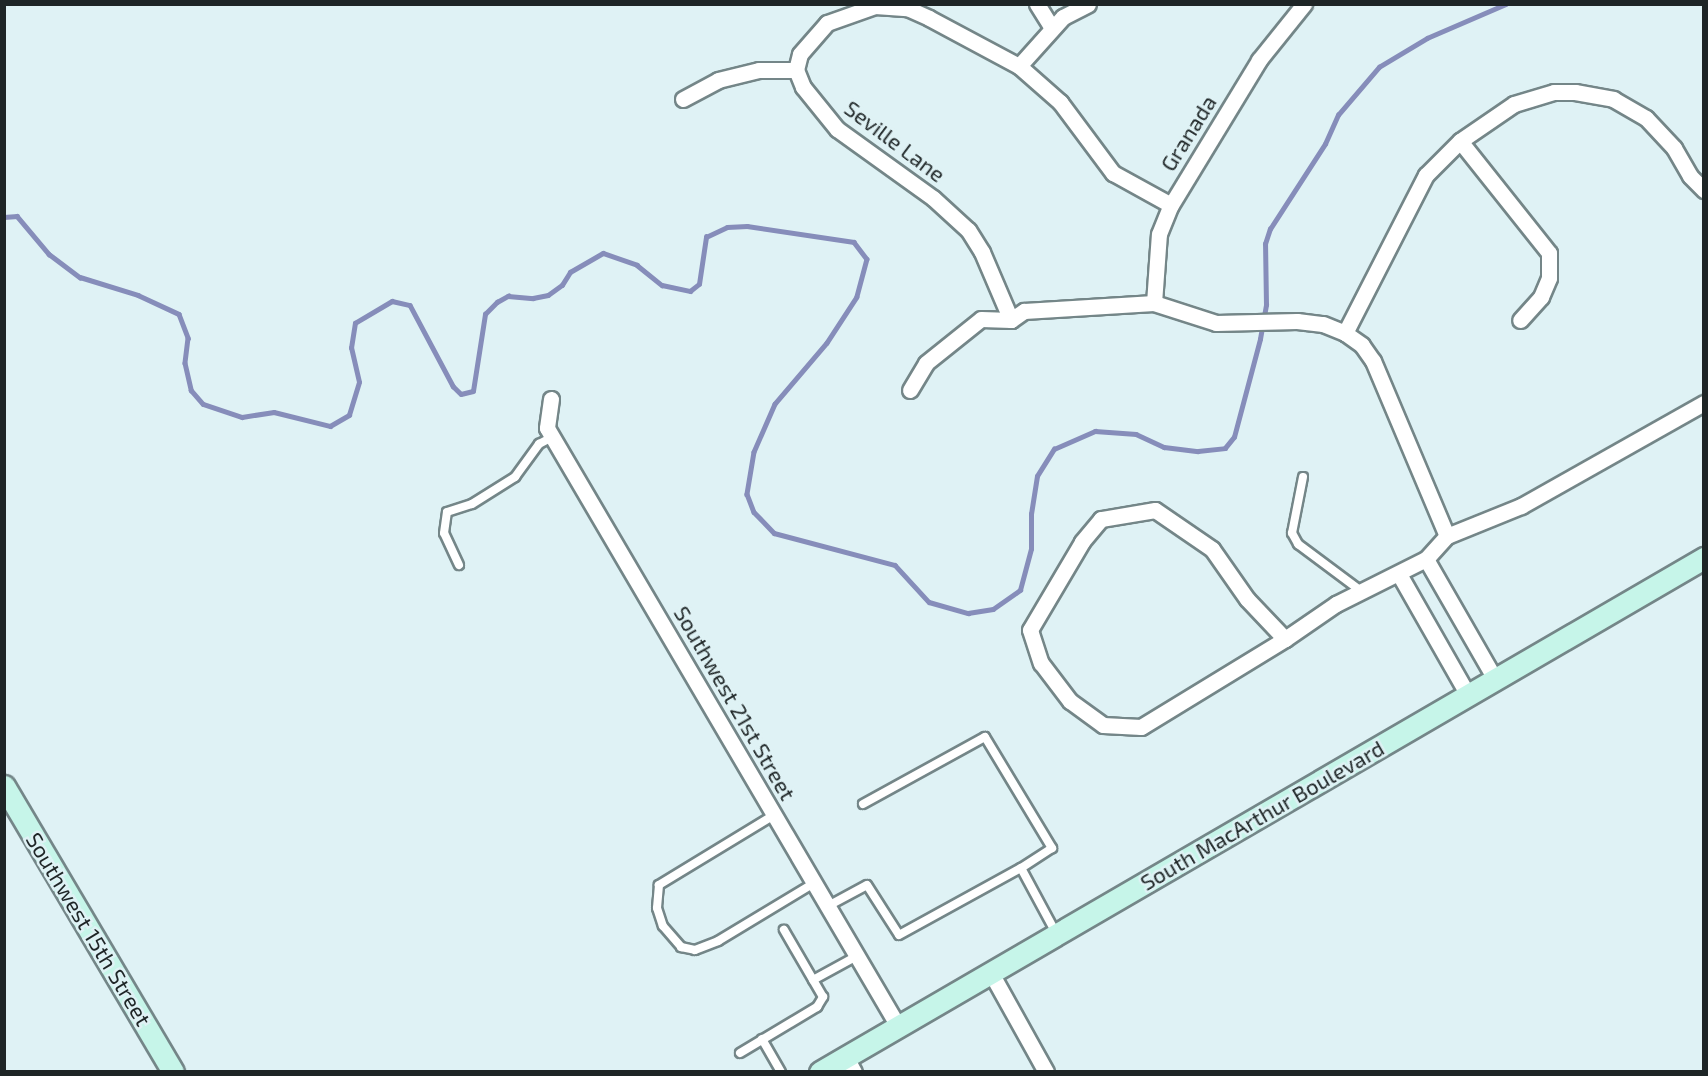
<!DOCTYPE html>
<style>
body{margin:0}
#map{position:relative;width:1708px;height:1076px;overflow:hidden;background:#dff2f5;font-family:"Exo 2",sans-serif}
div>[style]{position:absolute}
.stream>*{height:4.5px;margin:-2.25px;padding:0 2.25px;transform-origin:2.25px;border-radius:2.25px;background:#868dba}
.roads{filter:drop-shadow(2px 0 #748688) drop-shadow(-2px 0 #748688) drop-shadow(0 2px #748688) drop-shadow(0 -2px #748688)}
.lane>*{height:8px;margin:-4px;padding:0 4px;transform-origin:4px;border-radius:4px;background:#fff}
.street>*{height:15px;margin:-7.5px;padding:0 7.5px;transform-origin:7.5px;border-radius:7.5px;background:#fff}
.secondary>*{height:21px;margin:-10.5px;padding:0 10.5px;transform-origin:10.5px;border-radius:10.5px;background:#c6f5e9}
span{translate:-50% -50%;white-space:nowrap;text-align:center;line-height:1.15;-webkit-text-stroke:5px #dff2f5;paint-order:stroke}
.street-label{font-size:22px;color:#1e2526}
.frame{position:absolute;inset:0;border:6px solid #1e2526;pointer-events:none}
</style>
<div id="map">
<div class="stream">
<div style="left:4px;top:217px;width:13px;rotate:-4deg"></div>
<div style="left:17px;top:216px;width:50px;rotate:49.9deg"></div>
<div style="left:49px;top:254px;width:39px;rotate:37deg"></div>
<div style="left:80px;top:277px;width:61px;rotate:17.2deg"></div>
<div style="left:138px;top:295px;width:45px;rotate:24.9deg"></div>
<div style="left:179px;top:314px;width:26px;rotate:69deg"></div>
<div style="left:188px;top:338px;width:25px;rotate:97deg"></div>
<div style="left:185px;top:363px;width:28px;rotate:77deg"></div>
<div style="left:191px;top:390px;width:18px;rotate:49deg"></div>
<div style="left:203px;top:404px;width:41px;rotate:18.4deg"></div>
<div style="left:242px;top:417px;width:32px;rotate:-9deg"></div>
<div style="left:274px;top:412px;width:58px;rotate:14deg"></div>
<div style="left:330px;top:426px;width:22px;rotate:-30deg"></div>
<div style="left:349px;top:415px;width:34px;rotate:-73deg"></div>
<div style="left:359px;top:382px;width:35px;rotate:-103deg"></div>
<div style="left:351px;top:348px;width:25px;rotate:-81deg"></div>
<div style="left:355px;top:323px;width:43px;rotate:-30.7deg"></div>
<div style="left:392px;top:301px;width:18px;rotate:13deg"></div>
<div style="left:410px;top:305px;width:92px;rotate:62deg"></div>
<div style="left:453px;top:386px;width:11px;rotate:45deg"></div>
<div style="left:461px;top:394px;width:12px;rotate:-14deg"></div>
<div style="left:473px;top:391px;width:78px;rotate:-81.1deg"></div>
<div style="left:485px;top:314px;width:17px;rotate:-45deg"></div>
<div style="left:497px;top:302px;width:13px;rotate:-29deg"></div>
<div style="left:508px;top:296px;width:25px;rotate:5deg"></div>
<div style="left:533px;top:298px;width:15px;rotate:-11deg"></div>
<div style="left:548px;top:295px;width:17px;rotate:-36deg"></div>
<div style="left:562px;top:285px;width:15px;rotate:-58deg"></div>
<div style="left:570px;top:272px;width:38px;rotate:-30deg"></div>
<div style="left:603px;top:253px;width:36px;rotate:19deg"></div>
<div style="left:637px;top:265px;width:32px;rotate:39deg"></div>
<div style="left:662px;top:285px;width:29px;rotate:12deg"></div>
<div style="left:690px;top:291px;width:11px;rotate:-38deg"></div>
<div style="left:699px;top:284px;width:48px;rotate:-81.5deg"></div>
<div style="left:706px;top:237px;width:23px;rotate:-25deg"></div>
<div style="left:727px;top:227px;width:20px;rotate:-3deg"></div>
<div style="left:747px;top:226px;width:108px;rotate:8.5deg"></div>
<div style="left:854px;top:242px;width:21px;rotate:53deg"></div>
<div style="left:867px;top:259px;width:39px;rotate:105deg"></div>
<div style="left:857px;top:297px;width:55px;rotate:123.1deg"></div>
<div style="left:827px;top:343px;width:80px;rotate:130.4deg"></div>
<div style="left:775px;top:404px;width:52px;rotate:113.6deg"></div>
<div style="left:754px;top:452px;width:43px;rotate:99.5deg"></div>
<div style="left:747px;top:494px;width:19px;rotate:69deg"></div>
<div style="left:754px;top:512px;width:29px;rotate:46deg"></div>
<div style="left:774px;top:533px;width:125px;rotate:14.8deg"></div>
<div style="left:895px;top:565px;width:50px;rotate:47.4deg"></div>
<div style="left:929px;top:602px;width:41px;rotate:15.8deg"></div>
<div style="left:968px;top:613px;width:25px;rotate:-9deg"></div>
<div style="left:993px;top:609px;width:33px;rotate:-35deg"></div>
<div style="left:1020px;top:590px;width:42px;rotate:-75deg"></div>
<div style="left:1031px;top:549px;width:35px;rotate:-90deg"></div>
<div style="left:1031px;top:514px;width:38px;rotate:-81deg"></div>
<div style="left:1037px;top:476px;width:32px;rotate:-58deg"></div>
<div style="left:1054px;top:449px;width:45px;rotate:-23.7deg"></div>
<div style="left:1095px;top:431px;width:41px;rotate:4.2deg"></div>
<div style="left:1136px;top:434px;width:31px;rotate:25deg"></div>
<div style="left:1164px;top:447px;width:34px;rotate:7deg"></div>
<div style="left:1198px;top:451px;width:27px;rotate:-6deg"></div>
<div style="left:1225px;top:448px;width:14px;rotate:-51deg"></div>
<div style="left:1234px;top:437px;width:101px;rotate:-75.1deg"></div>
<div style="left:1260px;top:339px;width:35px;rotate:-80deg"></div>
<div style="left:1266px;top:305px;width:61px;rotate:-90.9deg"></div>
<div style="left:1265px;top:244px;width:16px;rotate:-72deg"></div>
<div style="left:1270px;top:229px;width:101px;rotate:-57.1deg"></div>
<div style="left:1325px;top:144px;width:32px;rotate:-66deg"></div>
<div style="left:1338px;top:115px;width:63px;rotate:-49.5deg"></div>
<div style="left:1379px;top:67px;width:56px;rotate:-31.1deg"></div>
<div style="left:1427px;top:38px;width:86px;rotate:-23.3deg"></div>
</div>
<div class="roads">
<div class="lane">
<div style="left:1303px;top:477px;width:57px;rotate:101.1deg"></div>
<div style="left:1292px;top:533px;width:13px;rotate:61deg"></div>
<div style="left:1298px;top:544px;width:79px;rotate:36.7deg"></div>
<div style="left:459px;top:565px;width:35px;rotate:-115deg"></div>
<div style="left:444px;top:533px;width:21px;rotate:-82deg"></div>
<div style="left:447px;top:512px;width:26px;rotate:-18deg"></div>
<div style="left:472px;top:504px;width:51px;rotate:-32.1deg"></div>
<div style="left:515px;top:477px;width:41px;rotate:-54deg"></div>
<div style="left:539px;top:444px;width:15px;rotate:-28deg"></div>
<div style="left:863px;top:804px;width:139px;rotate:-28.8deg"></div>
<div style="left:985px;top:737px;width:130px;rotate:58.9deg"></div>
<div style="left:1052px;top:848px;width:37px;rotate:147deg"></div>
<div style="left:1021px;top:868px;width:74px;rotate:61.7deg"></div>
<div style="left:774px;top:815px;width:135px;rotate:148.7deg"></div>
<div style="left:659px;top:885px;width:23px;rotate:95deg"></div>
<div style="left:657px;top:908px;width:19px;rotate:72deg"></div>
<div style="left:663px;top:926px;width:28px;rotate:49deg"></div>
<div style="left:681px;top:947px;width:14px;rotate:12deg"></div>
<div style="left:695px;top:950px;width:25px;rotate:-21deg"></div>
<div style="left:718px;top:941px;width:112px;rotate:-31.1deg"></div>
<div style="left:828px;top:906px;width:44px;rotate:-28.3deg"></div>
<div style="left:867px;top:885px;width:59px;rotate:57.4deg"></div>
<div style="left:899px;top:935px;width:139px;rotate:-28.8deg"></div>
<div style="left:813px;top:980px;width:50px;rotate:-28.6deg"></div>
<div style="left:762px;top:1039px;width:38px;rotate:60deg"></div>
<div style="left:740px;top:1053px;width:90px;rotate:-30.9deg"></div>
<div style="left:817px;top:1007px;width:12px;rotate:-59deg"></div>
<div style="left:823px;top:997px;width:78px;rotate:-120.2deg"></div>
</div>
<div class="street">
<div style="left:1037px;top:4px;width:28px;rotate:58deg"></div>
<div style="left:1019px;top:66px;width:66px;rotate:-48.1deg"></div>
<div style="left:1063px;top:17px;width:28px;rotate:-27deg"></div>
<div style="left:683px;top:99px;width:40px;rotate:-28deg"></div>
<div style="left:718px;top:80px;width:42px;rotate:-13.7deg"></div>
<div style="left:759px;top:70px;width:37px"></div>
<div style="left:1460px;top:141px;width:143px;rotate:51.5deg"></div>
<div style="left:1549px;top:253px;width:25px;rotate:90deg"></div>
<div style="left:1549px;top:278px;width:21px;rotate:113deg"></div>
<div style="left:1541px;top:297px;width:31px;rotate:132deg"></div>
<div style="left:1154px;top:303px;width:69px;rotate:-85.9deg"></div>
<div style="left:1159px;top:234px;width:31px;rotate:-68deg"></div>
<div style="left:1171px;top:205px;width:170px;rotate:-58.7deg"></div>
<div style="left:1259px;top:60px;width:72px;rotate:-51.2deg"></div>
<div style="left:1011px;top:320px;width:74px;rotate:-113.1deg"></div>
<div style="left:982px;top:252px;width:26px;rotate:-122deg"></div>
<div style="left:968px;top:230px;width:47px;rotate:-137.6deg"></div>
<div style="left:933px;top:198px;width:118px;rotate:-144.3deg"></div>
<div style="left:837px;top:129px;width:54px;rotate:-129deg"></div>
<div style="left:803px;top:87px;width:18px;rotate:-112deg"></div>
<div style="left:796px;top:70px;width:16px;rotate:-76deg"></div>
<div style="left:800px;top:54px;width:41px;rotate:-48.9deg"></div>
<div style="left:827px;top:23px;width:51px;rotate:-19.5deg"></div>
<div style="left:875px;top:6px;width:32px;rotate:4deg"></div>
<div style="left:907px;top:8px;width:24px;rotate:24deg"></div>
<div style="left:929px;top:18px;width:102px;rotate:28.1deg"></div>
<div style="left:1019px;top:66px;width:55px;rotate:41.3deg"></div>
<div style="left:1060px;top:102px;width:89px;rotate:53.3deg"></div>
<div style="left:1113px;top:173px;width:66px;rotate:28.9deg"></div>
<div style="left:910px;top:390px;width:31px;rotate:-59deg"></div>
<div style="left:926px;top:363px;width:70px;rotate:-38.7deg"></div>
<div style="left:981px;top:319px;width:30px;rotate:2deg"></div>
<div style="left:1011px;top:320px;width:16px;rotate:-35deg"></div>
<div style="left:1024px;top:311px;width:130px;rotate:-3.5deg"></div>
<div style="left:1154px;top:303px;width:65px;rotate:17.9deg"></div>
<div style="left:1216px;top:323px;width:81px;rotate:-1.4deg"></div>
<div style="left:1297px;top:321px;width:26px;rotate:7deg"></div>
<div style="left:1323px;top:324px;width:24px;rotate:22deg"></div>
<div style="left:551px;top:399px;width:29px;rotate:98deg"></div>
<div style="left:547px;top:428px;width:693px;rotate:59.59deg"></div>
<div style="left:1447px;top:536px;width:190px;rotate:-112.9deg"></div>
<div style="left:1373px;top:361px;width:19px;rotate:-125deg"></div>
<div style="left:1362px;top:345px;width:21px;rotate:-145deg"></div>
<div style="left:1345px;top:333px;width:178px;rotate:-62.9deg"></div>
<div style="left:1426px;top:175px;width:48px;rotate:-45deg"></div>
<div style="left:1460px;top:141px;width:65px;rotate:-34.4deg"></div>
<div style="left:1514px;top:104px;width:42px;rotate:-16.7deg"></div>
<div style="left:1554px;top:92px;width:21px"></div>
<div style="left:1575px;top:92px;width:39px;rotate:10deg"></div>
<div style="left:1613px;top:99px;width:38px;rotate:30deg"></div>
<div style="left:1646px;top:118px;width:41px;rotate:47deg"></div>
<div style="left:1674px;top:148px;width:32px;rotate:60deg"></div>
<div style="left:1690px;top:176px;width:20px;rotate:45deg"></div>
<div style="left:1426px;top:559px;width:138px;rotate:60.1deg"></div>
<div style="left:1399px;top:574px;width:139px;rotate:60.3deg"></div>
<div style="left:1285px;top:639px;width:55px;rotate:-133.5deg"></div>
<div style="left:1247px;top:599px;width:61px;rotate:-125deg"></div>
<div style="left:1212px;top:549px;width:69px;rotate:-145.6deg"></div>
<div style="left:1155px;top:510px;width:55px;rotate:170.5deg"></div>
<div style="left:1101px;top:519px;width:30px;rotate:130deg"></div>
<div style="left:1082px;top:542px;width:102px;rotate:120.6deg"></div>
<div style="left:1030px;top:630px;width:35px;rotate:72deg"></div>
<div style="left:1041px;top:663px;width:48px;rotate:52.7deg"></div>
<div style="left:1070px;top:701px;width:41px;rotate:36deg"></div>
<div style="left:1103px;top:725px;width:38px;rotate:3deg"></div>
<div style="left:1141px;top:727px;width:169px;rotate:-31.4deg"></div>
<div style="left:1285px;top:639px;width:62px;rotate:-34.5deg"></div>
<div style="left:1336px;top:604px;width:101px;rotate:-26.6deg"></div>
<div style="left:1426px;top:559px;width:31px;rotate:-48deg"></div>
<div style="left:1447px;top:536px;width:80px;rotate:-22.1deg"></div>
<div style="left:1521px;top:506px;width:210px;rotate:-29.4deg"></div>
<div style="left:991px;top:973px;width:113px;rotate:60.9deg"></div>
<div style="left:846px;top:1057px;width:17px;rotate:62deg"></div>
</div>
<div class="secondary">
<div style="left:4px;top:786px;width:332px;rotate:59.4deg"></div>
<div style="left:820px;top:1072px;width:1023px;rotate:-30.18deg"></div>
</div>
</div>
<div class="street-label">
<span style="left:1188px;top:133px;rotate:-58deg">Granada</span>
<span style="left:895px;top:141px;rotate:37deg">Seville Lane</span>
<span style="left:735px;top:703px;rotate:60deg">Southwest 21st Street</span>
<span style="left:1262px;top:815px;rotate:-30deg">South MacArthur Boulevard</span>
<span style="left:89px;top:929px;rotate:59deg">Southwest 15th Street</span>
</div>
<div class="frame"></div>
</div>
